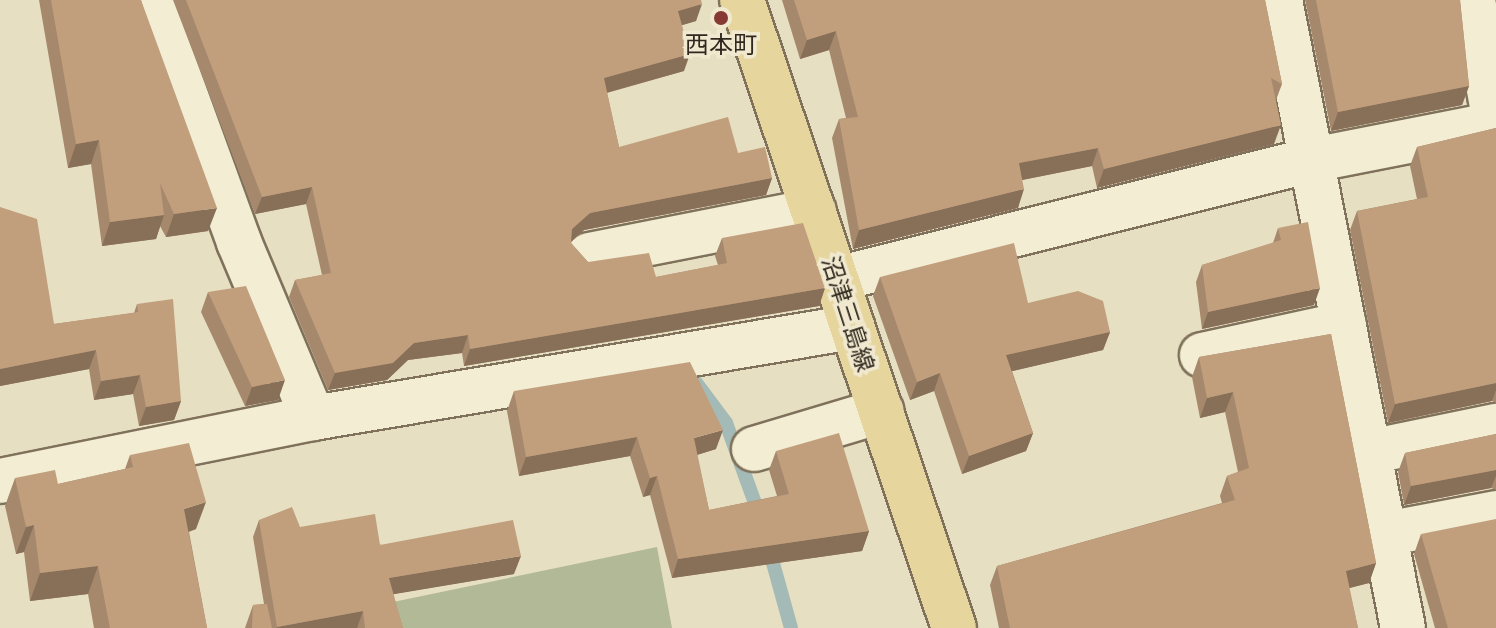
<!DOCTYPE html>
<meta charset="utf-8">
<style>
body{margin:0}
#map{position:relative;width:1496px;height:628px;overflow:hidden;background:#e7dfc2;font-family:Lora,"Noto Sans JP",serif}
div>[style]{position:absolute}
.cemetery>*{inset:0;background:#b2b996}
.stream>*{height:14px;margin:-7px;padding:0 7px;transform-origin:7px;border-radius:7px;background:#a4bab6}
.roads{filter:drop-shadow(2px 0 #7f715b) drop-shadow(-2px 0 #7f715b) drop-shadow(0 2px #7f715b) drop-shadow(0 -2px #7f715b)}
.minor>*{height:44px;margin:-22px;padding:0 22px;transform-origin:22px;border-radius:22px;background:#f3edd4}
.major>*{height:44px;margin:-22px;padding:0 22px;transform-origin:22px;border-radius:22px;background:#e6d69e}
.wall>*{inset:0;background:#a6896c}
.shaded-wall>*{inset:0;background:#876f58}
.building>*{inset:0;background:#c19f7d}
.dots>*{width:22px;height:22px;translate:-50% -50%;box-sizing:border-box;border:4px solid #f0e9d0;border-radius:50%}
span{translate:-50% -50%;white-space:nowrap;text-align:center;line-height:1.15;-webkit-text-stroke:7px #f0e9d0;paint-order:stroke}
.poi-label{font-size:24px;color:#30281e}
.street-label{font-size:24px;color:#30281e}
</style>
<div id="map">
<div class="cemetery">
<div style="clip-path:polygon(657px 547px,672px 628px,399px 628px,393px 602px)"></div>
</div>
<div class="stream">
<div style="left:691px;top:376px;width:59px;rotate:53.3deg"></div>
<div style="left:726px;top:423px;width:100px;rotate:70.1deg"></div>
<div style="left:768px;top:545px;width:86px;rotate:74.5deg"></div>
</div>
<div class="roads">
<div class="minor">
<div style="left:151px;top:0;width:258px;rotate:70deg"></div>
<div style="left:239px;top:242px;width:191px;rotate:67.2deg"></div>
<div style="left:1280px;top:0;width:640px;rotate:78.92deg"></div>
<div style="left:1473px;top:0;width:126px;rotate:79.9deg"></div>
<div style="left:589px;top:255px;width:229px;rotate:-11.1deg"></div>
<div style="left:837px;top:279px;width:490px;rotate:-14.1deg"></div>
<div style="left:1312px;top:160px;width:187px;rotate:-11.1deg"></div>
<div style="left:1202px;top:355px;width:145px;rotate:-12.3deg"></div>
<div style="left:754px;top:449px;width:133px;rotate:-16.7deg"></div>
<div style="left:1369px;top:452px;width:130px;rotate:-11.6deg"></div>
<div style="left:0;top:481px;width:319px;rotate:-11.4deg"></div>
<div style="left:313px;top:418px;width:547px;rotate:-9.58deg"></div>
<div style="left:1385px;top:534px;width:113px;rotate:-10.7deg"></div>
</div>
<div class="major">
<div style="left:742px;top:0;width:663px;rotate:71.35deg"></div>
</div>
</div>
<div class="wall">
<div style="clip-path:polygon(39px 0,141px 0,208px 231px,166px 237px,160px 226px,156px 239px,102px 246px,91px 164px,68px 168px)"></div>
<div style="clip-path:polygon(173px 0,701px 0,696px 21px,682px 25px,684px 71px,607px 93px,619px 147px,738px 153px,772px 178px,766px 195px,584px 230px,571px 242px,571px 243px,588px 262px,656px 277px,718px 265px,715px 256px,722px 238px,825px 288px,819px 306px,464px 366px,462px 353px,408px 360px,387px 380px,328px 390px,289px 297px,295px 280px,322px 275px,306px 204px,255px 214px)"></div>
<div style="clip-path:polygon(782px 0,1265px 0,1282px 84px,1276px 100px,1274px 144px,1097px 188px,1092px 166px,1022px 180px,1018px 208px,853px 249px,832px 138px,839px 119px,846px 118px,829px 50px,800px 59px)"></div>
<div style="clip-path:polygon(1305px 0,1460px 0,1469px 86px,1462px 105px,1331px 131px)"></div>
<div style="clip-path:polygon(1496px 128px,1496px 403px,1492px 401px,1388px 423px,1350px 230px,1357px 211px,1417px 199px,1410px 166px,1417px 147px)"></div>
<div style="clip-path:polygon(0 207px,54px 324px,134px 313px,137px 304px,181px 401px,174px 420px,139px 426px,133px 394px,94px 400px,89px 369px,0 386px)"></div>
<div style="clip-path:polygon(1278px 228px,1314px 305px,1202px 329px,1196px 282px,1202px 265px,1273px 243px)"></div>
<div style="clip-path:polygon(880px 277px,1028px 303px,1110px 332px,1103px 350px,1012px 371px,1033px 433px,1026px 451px,962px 474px,934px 391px,910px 400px,873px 296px)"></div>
<div style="clip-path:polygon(208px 292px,278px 400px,245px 406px,201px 312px)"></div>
<div style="clip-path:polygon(1331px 334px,1376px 563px,1369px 583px,1349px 588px,1358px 628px,999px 628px,990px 585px,997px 566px,1222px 503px,1220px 496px,1227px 476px,1238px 472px,1225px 412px,1200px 418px,1192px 377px,1199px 357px)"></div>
<div style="clip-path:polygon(514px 391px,716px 449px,697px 455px,709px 510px,777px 496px,769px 470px,776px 451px,869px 531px,862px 551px,672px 578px,650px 495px,643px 497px,630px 456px,519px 476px,507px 411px)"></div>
<div style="clip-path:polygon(1496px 434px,1496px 490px,1491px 488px,1404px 505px,1398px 472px,1405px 453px)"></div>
<div style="clip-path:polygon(130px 455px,196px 529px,189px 532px,207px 628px,94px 628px,88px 594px,30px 601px,24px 552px,16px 554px,5px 506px,15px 478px,58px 484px,125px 469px)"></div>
<div style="clip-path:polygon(259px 520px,300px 527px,514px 574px,393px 594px,403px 628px,245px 628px,253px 605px,264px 604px,253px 537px)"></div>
<div style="clip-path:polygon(1421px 534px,1496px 628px,1435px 628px,1414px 554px)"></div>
</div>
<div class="shaded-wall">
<div style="clip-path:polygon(702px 4px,696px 21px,672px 28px,678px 11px)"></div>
<div style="clip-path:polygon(836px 31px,829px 50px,800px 59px,807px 40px)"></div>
<div style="clip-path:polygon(690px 54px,684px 71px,598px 95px,604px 78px)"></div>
<div style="clip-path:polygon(1469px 86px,1462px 105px,1331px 131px,1338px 112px)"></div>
<div style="clip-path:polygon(1281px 125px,1274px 144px,1097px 188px,1104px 169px)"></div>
<div style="clip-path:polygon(99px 140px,91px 164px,68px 168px,76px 144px)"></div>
<div style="clip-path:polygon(1098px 148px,1092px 166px,1012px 182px,1019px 163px)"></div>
<div style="clip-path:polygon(772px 178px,766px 195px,584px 230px,566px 246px,572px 229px,590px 213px)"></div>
<div style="clip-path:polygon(312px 187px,306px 204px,255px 214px,262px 197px)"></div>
<div style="clip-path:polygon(1024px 189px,1018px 208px,853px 249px,859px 230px)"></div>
<div style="clip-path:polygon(217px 208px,208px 231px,166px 237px,174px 214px)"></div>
<div style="clip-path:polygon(164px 215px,156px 239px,102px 246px,110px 222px)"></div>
<div style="clip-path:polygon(825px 288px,819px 306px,464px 366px,470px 349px)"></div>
<div style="clip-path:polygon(1320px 288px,1314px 305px,1202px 329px,1208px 312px)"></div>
<div style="clip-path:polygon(1110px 332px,1103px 350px,1000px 374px,1006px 355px)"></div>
<div style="clip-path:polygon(468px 335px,462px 353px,408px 360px,387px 380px,328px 390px,335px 373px,414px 343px)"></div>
<div style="clip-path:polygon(96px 350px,89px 369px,0 386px,0 369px)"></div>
<div style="clip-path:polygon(940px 373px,934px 391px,910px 400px,917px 382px)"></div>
<div style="clip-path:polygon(140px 375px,133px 394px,94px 400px,101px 381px)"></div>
<div style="clip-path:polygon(285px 380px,278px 400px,245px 406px,252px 387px)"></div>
<div style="clip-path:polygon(1496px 383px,1496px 390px,1492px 401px,1388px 423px,1395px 404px)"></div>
<div style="clip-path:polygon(1233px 392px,1225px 412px,1200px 418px,1207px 398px)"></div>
<div style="clip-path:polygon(181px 401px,174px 420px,139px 426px,146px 407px)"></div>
<div style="clip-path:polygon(723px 430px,716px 449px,687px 458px,694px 438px)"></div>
<div style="clip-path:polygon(1033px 433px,1026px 451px,962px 474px,969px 456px)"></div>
<div style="clip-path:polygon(637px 437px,630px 456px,519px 476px,526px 457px)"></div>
<div style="clip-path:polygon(1496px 470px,1496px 476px,1491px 488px,1404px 505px,1411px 486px)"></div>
<div style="clip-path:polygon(657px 476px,650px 495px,643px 497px,650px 478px)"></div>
<div style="clip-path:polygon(206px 502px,196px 529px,174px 536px,184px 509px)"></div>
<div style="clip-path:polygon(34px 525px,24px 552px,16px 554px,26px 527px)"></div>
<div style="clip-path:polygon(869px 531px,862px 551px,672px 578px,678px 559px)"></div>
<div style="clip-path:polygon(521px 556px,514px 574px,383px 596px,389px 578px)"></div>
<div style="clip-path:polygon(1376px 563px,1369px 583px,1338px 591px,1346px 571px)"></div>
<div style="clip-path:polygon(98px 566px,88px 594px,30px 601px,40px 573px)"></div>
<div style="clip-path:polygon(363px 611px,357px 628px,277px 628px,277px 627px)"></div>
</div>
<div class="building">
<div style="clip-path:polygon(51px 0,141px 0,217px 208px,174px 214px,160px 183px,164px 215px,110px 222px,99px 140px,76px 144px)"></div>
<div style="clip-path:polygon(186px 0,701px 0,702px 4px,678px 11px,690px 54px,604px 78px,619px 147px,728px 117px,738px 153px,765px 147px,772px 178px,590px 213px,572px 229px,571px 243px,588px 262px,649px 253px,656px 277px,727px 263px,722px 238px,803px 223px,825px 288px,470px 349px,468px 335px,414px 343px,393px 363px,335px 373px,295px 280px,331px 273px,312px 187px,262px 197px)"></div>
<div style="clip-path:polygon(794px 0,1265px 0,1282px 84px,1271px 78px,1281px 125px,1104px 169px,1098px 148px,1019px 163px,1024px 189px,859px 230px,839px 119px,858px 117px,836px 31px,807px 40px)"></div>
<div style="clip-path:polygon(1316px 0,1460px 0,1469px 86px,1338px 112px)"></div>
<div style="clip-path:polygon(1496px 128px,1496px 383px,1395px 404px,1357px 211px,1428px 197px,1417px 147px)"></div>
<div style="clip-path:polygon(0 207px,37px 219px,54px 324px,138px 312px,137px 304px,173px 299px,181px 401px,146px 407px,140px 375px,101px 381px,96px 350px,0 369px)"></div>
<div style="clip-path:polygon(1308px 222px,1320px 288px,1208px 312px,1202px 265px,1281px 240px,1278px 228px)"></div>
<div style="clip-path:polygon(1014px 243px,1028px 303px,1078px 291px,1103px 301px,1110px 332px,1006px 355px,1033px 433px,969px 456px,940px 373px,917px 382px,880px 277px)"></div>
<div style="clip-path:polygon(246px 286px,285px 380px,252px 387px,208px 292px)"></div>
<div style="clip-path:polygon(1331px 334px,1376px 563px,1346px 571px,1358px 628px,1010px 628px,997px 566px,1235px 500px,1227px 476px,1249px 468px,1233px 392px,1207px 398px,1199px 357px)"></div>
<div style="clip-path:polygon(690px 362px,723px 430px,694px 438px,709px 510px,789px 494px,776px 451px,839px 433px,869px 531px,678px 559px,657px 476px,650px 478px,637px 437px,526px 457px,514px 391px)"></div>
<div style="clip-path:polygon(1496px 434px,1496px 470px,1411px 486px,1405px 453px)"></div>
<div style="clip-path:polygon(189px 443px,206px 502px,184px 509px,207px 628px,110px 628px,98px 566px,40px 573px,34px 525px,26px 527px,15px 478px,55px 470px,58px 484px,133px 467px,130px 455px)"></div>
<div style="clip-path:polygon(292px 507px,300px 527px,375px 514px,380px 545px,513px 520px,521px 556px,389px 578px,403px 628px,365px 628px,363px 611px,277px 627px,259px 520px)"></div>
<div style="clip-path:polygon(1496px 519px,1496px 628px,1448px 628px,1421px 534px)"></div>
<div style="clip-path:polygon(267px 604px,272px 628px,252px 628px,253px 605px)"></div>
</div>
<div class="dots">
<div style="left:721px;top:18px;background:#863a33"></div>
</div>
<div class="poi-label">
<span style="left:721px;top:45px">西本町</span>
</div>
<div class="street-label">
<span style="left:848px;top:314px;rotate:72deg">沼津三島線</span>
</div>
</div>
